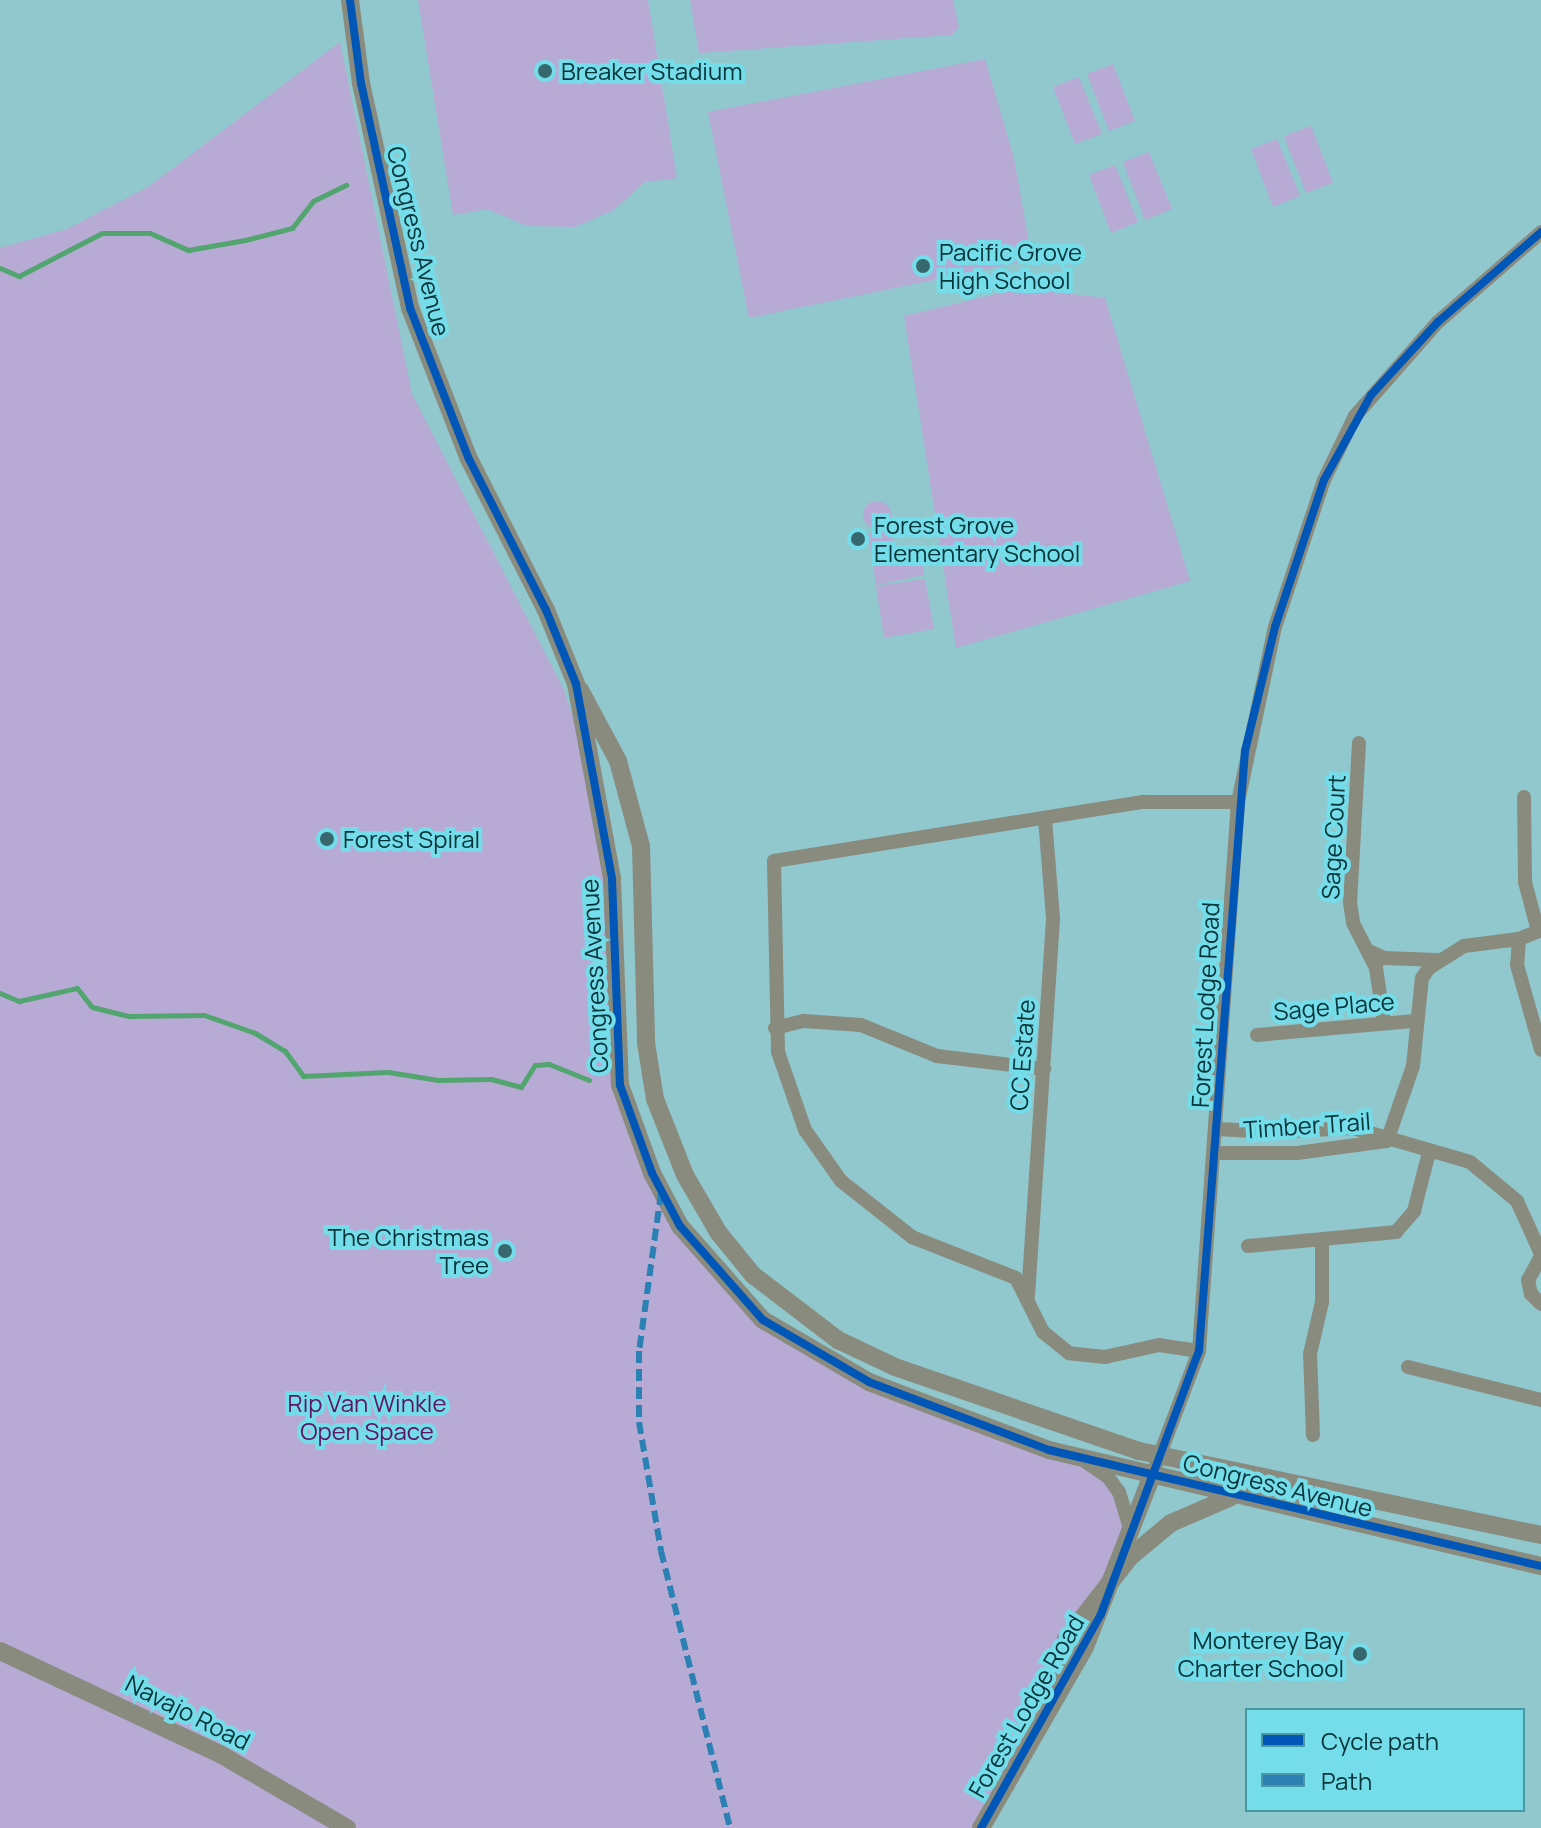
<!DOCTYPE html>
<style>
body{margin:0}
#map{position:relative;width:1541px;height:1828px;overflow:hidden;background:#90c8ce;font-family:Manrope,sans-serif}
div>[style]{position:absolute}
.green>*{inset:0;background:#b7aad4}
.round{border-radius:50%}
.stream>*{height:5px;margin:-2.5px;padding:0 2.5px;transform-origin:2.5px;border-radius:2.5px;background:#52a56e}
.minor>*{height:14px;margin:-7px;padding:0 7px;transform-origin:7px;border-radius:7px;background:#898b7e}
.tertiary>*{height:18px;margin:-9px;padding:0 9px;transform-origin:9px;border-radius:9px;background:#898b7e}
.quiet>*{height:6px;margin-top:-3px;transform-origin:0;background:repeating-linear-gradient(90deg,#2b80b4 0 12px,transparent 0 18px)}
.cycleway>*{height:8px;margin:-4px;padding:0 4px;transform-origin:4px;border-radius:4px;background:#0057b8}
.dots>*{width:22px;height:22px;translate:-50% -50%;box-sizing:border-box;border:4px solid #75dce9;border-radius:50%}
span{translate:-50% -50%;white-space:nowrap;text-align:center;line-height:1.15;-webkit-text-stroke:8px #75dce9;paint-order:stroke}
.poi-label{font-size:24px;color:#05353b}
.left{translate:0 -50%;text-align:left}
.right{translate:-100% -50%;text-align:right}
.street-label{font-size:24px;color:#05353b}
.park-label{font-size:24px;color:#5f1563}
.legend{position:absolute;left:1245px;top:1708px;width:280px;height:104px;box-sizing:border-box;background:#75dce9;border:2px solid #4899a3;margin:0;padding:10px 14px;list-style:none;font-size:24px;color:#05353b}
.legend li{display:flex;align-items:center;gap:16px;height:40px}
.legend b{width:40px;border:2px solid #4899a3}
</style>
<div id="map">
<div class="green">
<div style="clip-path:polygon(418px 0,648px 0,677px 178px,645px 182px,614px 210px,575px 227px,527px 226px,487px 209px,453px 215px)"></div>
<div style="clip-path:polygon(690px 0,953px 0,959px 27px,952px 35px,699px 53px)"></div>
<div style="clip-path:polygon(340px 42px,412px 394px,563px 688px,580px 738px,612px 879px,616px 1058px,634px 1125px,711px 1265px,814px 1352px,1096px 1468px,1128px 1514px,1109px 1582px,1084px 1609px,1046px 1709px,981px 1828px,0 1828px,0 248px,67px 229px,148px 187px)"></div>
<div style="clip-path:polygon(985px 59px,1014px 158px,1032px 260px,749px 318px,708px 112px)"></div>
<div style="clip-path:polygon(1113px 64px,1135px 121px,1109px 131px,1087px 74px)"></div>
<div style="clip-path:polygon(1079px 77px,1102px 134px,1075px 144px,1053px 87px)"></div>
<div style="clip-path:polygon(1311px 126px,1333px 183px,1306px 193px,1284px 136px)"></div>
<div style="clip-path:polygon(1277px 139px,1300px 196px,1273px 207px,1251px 149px)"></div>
<div style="clip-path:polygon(1149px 152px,1172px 209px,1145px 220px,1123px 162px)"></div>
<div style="clip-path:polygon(1115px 165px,1138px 222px,1111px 233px,1089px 175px)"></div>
<div style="clip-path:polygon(1021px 288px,1105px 298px,1190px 581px,956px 648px,904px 316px)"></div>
<div class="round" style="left:863px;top:501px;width:28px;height:28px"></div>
<div style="clip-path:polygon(892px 529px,897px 561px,921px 557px,924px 575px,876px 585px,868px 533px)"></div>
<div style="clip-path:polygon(925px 579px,934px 629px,884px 638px,876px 586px)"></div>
</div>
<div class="stream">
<div style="left:0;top:268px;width:21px;rotate:23deg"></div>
<div style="left:19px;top:276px;width:93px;rotate:-27.4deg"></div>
<div style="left:102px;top:233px;width:48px"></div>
<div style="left:150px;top:233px;width:42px;rotate:24.1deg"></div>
<div style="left:188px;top:250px;width:58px;rotate:-10deg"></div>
<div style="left:245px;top:240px;width:49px;rotate:-14.3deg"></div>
<div style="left:292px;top:228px;width:34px;rotate:-52deg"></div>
<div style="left:313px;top:201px;width:37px;rotate:-26deg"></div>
<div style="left:0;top:993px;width:21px;rotate:23deg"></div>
<div style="left:19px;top:1001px;width:59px;rotate:-12.6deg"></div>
<div style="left:77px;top:988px;width:24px;rotate:52deg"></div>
<div style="left:92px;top:1007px;width:38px;rotate:14deg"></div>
<div style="left:129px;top:1016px;width:75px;rotate:-0.8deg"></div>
<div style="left:204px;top:1015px;width:54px;rotate:19.4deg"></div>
<div style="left:255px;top:1033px;width:35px;rotate:31deg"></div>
<div style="left:285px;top:1051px;width:31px;rotate:54deg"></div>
<div style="left:303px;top:1076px;width:85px;rotate:-2.7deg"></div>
<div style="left:388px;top:1072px;width:51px;rotate:9.1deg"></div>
<div style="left:438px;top:1080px;width:53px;rotate:-1.1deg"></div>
<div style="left:491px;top:1079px;width:31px;rotate:15deg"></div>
<div style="left:521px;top:1087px;width:26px;rotate:-58deg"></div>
<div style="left:535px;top:1065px;width:14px;rotate:-4deg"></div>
<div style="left:549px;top:1064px;width:43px;rotate:21.8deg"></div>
</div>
<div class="minor">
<div style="left:1359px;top:743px;width:160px;rotate:93.2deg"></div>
<div style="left:1350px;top:903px;width:20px;rotate:81deg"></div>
<div style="left:1353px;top:923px;width:51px;rotate:62.9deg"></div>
<div style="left:1376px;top:968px;width:55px;rotate:81.6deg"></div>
<div style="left:1524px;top:797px;width:85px;rotate:89.3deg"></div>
<div style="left:1525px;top:882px;width:51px;rotate:75.1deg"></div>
<div style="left:1519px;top:939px;width:26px;rotate:94deg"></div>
<div style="left:1517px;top:965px;width:88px;rotate:74.2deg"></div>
<div style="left:1369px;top:951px;width:17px;rotate:25deg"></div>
<div style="left:1384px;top:958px;width:53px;rotate:2.2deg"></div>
<div style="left:775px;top:1028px;width:30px;rotate:-14deg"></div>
<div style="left:804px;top:1021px;width:57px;rotate:4deg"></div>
<div style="left:861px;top:1025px;width:82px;rotate:22.2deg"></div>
<div style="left:937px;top:1056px;width:108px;rotate:6.9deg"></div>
<div style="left:1257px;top:1035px;width:159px;rotate:-5.1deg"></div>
<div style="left:1217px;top:1129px;width:58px;rotate:3deg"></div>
<div style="left:1275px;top:1132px;width:78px;rotate:-2.9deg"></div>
<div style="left:1353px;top:1128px;width:122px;rotate:16.2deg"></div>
<div style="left:1470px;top:1162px;width:61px;rotate:39.7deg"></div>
<div style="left:1517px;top:1201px;width:58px;rotate:65.6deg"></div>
<div style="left:1387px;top:1141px;width:79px;rotate:-70.9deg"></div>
<div style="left:1413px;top:1066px;width:88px;rotate:-84.2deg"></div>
<div style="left:1422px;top:978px;width:12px;rotate:-55deg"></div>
<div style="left:1429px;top:968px;width:41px;rotate:-32.2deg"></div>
<div style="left:1464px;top:946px;width:55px;rotate:-7.3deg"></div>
<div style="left:1519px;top:939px;width:24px;rotate:-22deg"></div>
<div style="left:1216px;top:1153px;width:81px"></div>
<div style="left:1297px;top:1153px;width:90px;rotate:-7.7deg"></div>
<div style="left:1248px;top:1246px;width:149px;rotate:-5.4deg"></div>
<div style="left:1396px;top:1232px;width:28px;rotate:-49deg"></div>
<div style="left:1414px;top:1211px;width:61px;rotate:-75.7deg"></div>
<div style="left:1541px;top:1256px;width:27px;rotate:118deg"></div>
<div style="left:1528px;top:1280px;width:14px;rotate:78deg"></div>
<div style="left:1531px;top:1294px;width:14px;rotate:45deg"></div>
<div style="left:1028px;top:1296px;width:379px;rotate:-86.2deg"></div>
<div style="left:1053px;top:918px;width:100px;rotate:-94.6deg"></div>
<div style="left:1199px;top:1351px;width:40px;rotate:-171.5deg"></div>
<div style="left:1159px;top:1345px;width:55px;rotate:167.5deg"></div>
<div style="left:1105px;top:1357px;width:36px;rotate:-174deg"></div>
<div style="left:1069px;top:1353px;width:33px;rotate:-141deg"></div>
<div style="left:1043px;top:1332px;width:60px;rotate:-116.6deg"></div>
<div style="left:1016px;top:1278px;width:112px;rotate:-158.5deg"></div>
<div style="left:912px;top:1237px;width:90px;rotate:-141.7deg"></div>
<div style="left:841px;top:1181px;width:62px;rotate:-125.2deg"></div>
<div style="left:805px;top:1130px;width:83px;rotate:-109.1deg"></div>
<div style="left:778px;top:1052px;width:191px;rotate:-91.2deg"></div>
<div style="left:774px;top:861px;width:375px;rotate:-9.1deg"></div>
<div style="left:1144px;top:802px;width:94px"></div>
<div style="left:1408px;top:1367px;width:137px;rotate:13.9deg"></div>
<div style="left:1313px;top:1435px;width:81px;rotate:-92.1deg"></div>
<div style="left:1310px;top:1354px;width:53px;rotate:-77deg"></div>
<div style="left:1322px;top:1302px;width:61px;rotate:-90deg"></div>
<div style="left:1086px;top:1462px;width:27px;rotate:34deg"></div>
<div style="left:1108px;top:1477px;width:19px;rotate:54deg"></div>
<div style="left:1119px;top:1492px;width:38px;rotate:73deg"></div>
<div style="left:1152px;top:1475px;width:133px;rotate:-69.2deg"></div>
<div style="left:1199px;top:1351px;width:550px;rotate:-85.94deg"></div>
<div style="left:1238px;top:802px;width:179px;rotate:-78.1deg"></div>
<div style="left:1275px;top:627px;width:155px;rotate:-71.6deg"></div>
<div style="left:1324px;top:480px;width:71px;rotate:-64.2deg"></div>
<div style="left:1355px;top:416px;width:125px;rotate:-48.6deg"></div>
<div style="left:1438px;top:322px;width:137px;rotate:-41.1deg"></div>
</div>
<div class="tertiary">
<div style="left:350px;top:0;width:84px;rotate:82.5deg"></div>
<div style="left:361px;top:83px;width:230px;rotate:77.7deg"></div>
<div style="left:410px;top:308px;width:162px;rotate:68.7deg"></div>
<div style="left:469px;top:459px;width:169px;rotate:63deg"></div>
<div style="left:546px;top:610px;width:80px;rotate:67.9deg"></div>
<div style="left:576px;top:684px;width:198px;rotate:79.5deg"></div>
<div style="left:612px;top:879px;width:206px;rotate:87.8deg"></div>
<div style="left:620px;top:1085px;width:94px;rotate:70deg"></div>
<div style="left:652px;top:1173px;width:60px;rotate:62.2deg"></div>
<div style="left:680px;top:1226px;width:125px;rotate:48.6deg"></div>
<div style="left:763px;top:1320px;width:123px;rotate:30.3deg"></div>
<div style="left:869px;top:1382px;width:192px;rotate:20.7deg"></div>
<div style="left:1049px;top:1450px;width:505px;rotate:13.27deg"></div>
<div style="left:580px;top:690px;width:81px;rotate:61.8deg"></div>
<div style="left:618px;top:761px;width:88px;rotate:74.9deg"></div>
<div style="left:641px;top:846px;width:197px;rotate:88.5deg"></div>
<div style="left:646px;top:1043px;width:57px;rotate:80.9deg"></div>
<div style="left:655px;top:1099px;width:82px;rotate:68.5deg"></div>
<div style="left:685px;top:1175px;width:66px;rotate:59.9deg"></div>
<div style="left:718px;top:1232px;width:55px;rotate:50.9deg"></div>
<div style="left:753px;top:1275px;width:107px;rotate:37.4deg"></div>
<div style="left:838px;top:1340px;width:63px;rotate:25.3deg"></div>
<div style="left:895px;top:1367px;width:258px;rotate:19deg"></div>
<div style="left:1139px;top:1451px;width:411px;rotate:11.8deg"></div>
<div style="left:0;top:1651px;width:243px;rotate:25.1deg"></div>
<div style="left:220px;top:1754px;width:147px;rotate:30.2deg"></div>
<div style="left:1048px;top:1699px;width:63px;rotate:-73.3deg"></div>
<div style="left:1066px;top:1639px;width:104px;rotate:-52deg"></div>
<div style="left:1130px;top:1557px;width:53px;rotate:-39.7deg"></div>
<div style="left:1171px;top:1523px;width:65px;rotate:-23.4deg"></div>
<div style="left:981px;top:1828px;width:209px;rotate:-60.1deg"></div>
<div style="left:1085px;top:1647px;width:185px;rotate:-68.7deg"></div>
</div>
<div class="quiet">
<div style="left:661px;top:1193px;width:160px;rotate:97.9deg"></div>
<div style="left:639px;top:1351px;width:71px;rotate:90deg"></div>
<div style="left:639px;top:1422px;width:131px;rotate:80.3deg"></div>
<div style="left:661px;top:1551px;width:285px;rotate:76deg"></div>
</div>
<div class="cycleway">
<div style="left:350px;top:0;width:84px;rotate:82.5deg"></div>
<div style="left:361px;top:83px;width:230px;rotate:77.7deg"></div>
<div style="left:410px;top:308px;width:162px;rotate:68.7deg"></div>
<div style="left:469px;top:459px;width:169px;rotate:63deg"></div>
<div style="left:546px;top:610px;width:80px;rotate:67.9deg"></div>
<div style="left:576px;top:684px;width:198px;rotate:79.5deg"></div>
<div style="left:612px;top:879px;width:206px;rotate:87.8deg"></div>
<div style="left:620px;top:1085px;width:94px;rotate:70deg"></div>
<div style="left:652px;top:1173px;width:60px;rotate:62.2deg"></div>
<div style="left:680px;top:1226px;width:125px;rotate:48.6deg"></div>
<div style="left:763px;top:1320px;width:123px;rotate:30.3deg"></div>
<div style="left:869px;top:1382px;width:192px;rotate:20.7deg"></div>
<div style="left:1049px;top:1450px;width:505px;rotate:13.27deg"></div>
<div style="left:981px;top:1828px;width:245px;rotate:-60.7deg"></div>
<div style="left:1101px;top:1614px;width:281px;rotate:-69.6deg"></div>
<div style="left:1199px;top:1351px;width:602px;rotate:-85.62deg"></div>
<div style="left:1245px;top:751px;width:128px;rotate:-76.4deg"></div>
<div style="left:1275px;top:627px;width:155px;rotate:-71.6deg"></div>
<div style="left:1324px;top:480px;width:97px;rotate:-61.1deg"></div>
<div style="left:1371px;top:395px;width:99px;rotate:-47.5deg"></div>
<div style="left:1438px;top:322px;width:137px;rotate:-41.1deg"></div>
</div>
<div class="dots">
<div style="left:545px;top:71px;background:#36686e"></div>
<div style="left:923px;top:266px;background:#36686e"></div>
<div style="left:858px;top:539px;background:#36686e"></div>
<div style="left:327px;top:839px;background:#36686e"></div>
<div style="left:505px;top:1251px;background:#36686e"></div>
<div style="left:1360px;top:1654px;background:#36686e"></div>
</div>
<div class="poi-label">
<span class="left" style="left:561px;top:71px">Breaker Stadium</span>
<span class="left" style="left:939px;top:266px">Pacific Grove<br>High School</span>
<span class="left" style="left:874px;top:539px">Forest Grove<br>Elementary School</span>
<span class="left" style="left:343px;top:839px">Forest Spiral</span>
<span class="right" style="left:489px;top:1251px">The Christmas<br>Tree</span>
<span class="right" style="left:1344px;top:1654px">Monterey Bay<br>Charter School</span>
</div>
<div class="street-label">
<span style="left:419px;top:241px;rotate:76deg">Congress Avenue</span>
<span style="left:1333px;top:837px;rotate:-87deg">Sage Court</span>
<span style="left:594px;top:976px;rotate:-93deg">Congress Avenue</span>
<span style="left:1205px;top:1005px;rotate:-87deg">Forest Lodge Road</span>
<span style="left:1334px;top:1006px;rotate:-5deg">Sage Place</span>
<span style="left:1022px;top:1055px;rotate:-86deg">CC Estate</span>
<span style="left:1307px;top:1125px;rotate:-4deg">Timber Trail</span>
<span style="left:1278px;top:1485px;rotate:14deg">Congress Avenue</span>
<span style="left:1026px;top:1706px;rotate:-60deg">Forest Lodge Road</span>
<span style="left:188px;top:1712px;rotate:27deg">Navajo Road</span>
</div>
<div class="park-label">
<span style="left:367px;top:1417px">Rip Van Winkle<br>Open Space</span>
</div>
<ul class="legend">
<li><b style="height:10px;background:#0057b8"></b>Cycle path</li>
<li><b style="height:10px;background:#2b80b4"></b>Path</li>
</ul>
</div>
